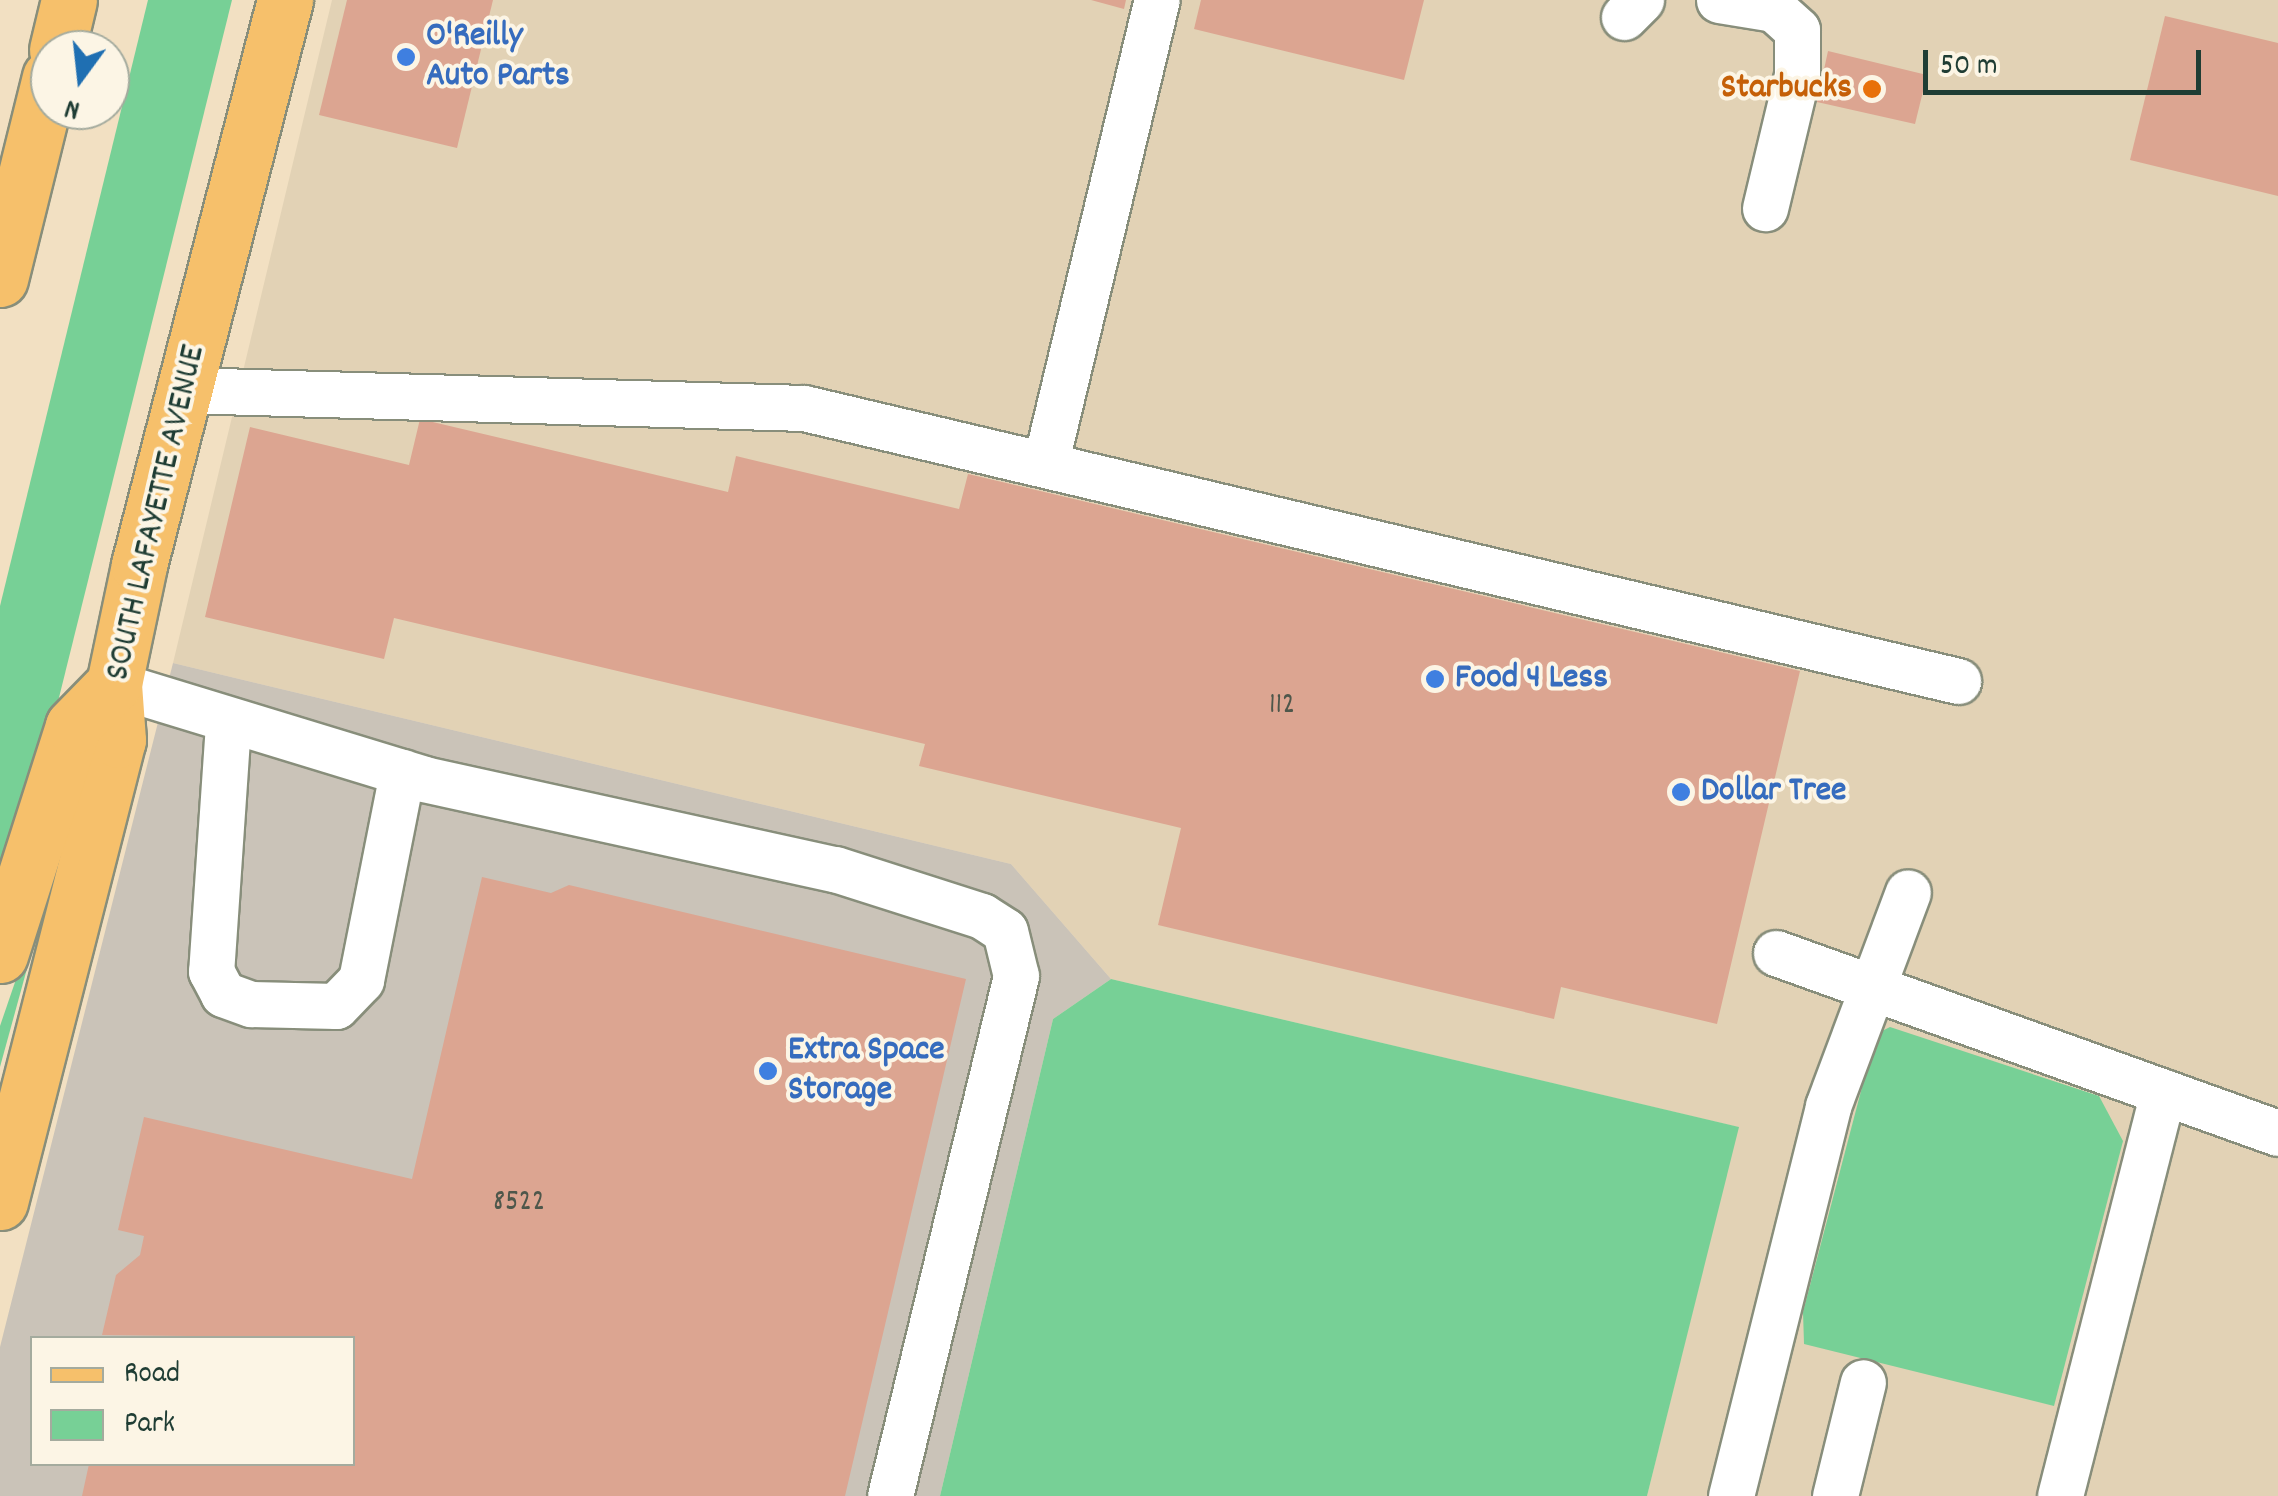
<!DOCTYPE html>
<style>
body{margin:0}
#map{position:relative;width:2278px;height:1496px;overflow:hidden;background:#f2e0c2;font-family:Dekko,sans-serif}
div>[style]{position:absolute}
.built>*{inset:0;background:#e2d2b5}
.industrial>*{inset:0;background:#cac3b8}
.green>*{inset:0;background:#77d096}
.building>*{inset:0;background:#dca591}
.roads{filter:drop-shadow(2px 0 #888e7b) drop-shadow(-2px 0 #888e7b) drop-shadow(0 2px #888e7b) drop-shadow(0 -2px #888e7b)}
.minor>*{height:45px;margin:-22.5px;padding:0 22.5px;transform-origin:22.5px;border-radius:22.5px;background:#fff}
.major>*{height:55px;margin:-27.5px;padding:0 27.5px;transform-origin:27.5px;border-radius:27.5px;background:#f6c06b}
.highway>*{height:55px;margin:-27.5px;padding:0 27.5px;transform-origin:27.5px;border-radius:27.5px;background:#f6c06b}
.dots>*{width:28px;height:28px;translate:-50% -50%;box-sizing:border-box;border:5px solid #fcf5e5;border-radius:50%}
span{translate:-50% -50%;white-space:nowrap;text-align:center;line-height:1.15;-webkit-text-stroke:8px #fcf5e5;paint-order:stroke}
.number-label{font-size:30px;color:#4e574b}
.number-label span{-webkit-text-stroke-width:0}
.shop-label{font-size:35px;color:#366cbe;font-weight:700}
.left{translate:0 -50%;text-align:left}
.food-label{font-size:35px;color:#c56008;font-weight:700}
.right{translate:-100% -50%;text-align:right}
.street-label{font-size:35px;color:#1f3d34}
.legend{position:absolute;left:30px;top:1336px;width:325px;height:130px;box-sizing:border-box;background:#fcf5e5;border:2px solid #a4ab9e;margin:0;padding:12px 18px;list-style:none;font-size:30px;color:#1f3d34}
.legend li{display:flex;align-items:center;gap:20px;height:50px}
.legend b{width:50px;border:2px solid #a4ab9e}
.north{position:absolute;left:30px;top:30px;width:100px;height:100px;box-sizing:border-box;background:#fcf5e5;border:2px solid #a4ab9e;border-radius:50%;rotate:195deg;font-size:28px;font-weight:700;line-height:40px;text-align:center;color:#1f3d34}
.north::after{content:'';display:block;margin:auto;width:35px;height:45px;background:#1f6fb2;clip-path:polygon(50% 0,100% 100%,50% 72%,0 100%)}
.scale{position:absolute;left:1923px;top:50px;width:278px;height:45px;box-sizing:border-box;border:5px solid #1f3d34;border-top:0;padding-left:12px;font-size:30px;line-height:35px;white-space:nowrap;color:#1f3d34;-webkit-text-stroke:8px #fcf5e5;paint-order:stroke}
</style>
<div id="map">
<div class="built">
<div style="clip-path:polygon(332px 0,2278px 0,2278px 1496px,1647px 1496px,1738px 1127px,1111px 979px,1011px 864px,173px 663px)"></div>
</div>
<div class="industrial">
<div style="clip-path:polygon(evenodd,173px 663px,1011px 864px,1111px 979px,1053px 1019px,940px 1496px,0 1496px,0 1347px,173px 663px,32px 1338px,352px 1338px,352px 1464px,32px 1464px,32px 1338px)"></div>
</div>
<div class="green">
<div style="clip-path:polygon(148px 0,232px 0,47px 746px,0 892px,0 606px)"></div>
<div style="clip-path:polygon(25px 953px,31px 954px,0 1067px,0 1026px)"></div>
<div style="clip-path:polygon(1111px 979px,1739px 1127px,1647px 1496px,940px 1496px,1053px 1019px)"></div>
<div style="clip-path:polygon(1890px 1027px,2099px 1096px,2123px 1141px,2054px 1406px,1804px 1344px,1803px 1312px,1876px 1034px)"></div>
</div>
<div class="building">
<div style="clip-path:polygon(347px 0,493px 0,457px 148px,319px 115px)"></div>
<div style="clip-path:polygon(1091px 0,1126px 0,1124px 9px)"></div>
<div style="clip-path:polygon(1201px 0,1424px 0,1404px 80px,1194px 29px)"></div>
<div style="clip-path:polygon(2165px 16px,2278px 43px,2278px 196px,2130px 160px)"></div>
<div style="clip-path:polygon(1828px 51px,1927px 75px,1915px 124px,1817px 102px)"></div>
<div style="clip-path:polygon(420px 419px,728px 492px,736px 456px,959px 509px,968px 474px,1800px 671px,1717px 1024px,1561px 987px,1554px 1019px,1158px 925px,1181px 828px,919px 766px,925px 744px,394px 618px,384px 659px,205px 617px,250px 427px,409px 465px)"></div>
<div style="clip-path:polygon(482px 877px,551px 893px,569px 885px,966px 979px,845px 1496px,82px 1496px,89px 1464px,352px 1464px,352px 1338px,102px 1335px,116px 1275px,140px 1255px,144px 1236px,118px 1230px,144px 1117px,412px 1179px)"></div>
</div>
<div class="roads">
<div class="minor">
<div style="left:1719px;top:0;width:56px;rotate:9.3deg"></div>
<div style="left:1774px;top:9px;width:31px;rotate:42deg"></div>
<div style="left:1797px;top:30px;width:45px;rotate:90deg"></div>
<div style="left:1797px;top:75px;width:137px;rotate:103.5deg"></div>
<div style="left:1624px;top:17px;width:24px;rotate:-45deg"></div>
<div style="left:184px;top:390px;width:620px;rotate:1.66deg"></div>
<div style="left:804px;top:408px;width:1186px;rotate:13.31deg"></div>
<div style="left:1045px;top:465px;width:478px;rotate:-76.5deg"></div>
<div style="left:114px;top:684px;width:324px;rotate:17deg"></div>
<div style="left:424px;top:779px;width:421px;rotate:12.4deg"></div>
<div style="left:835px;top:869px;width:154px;rotate:17.7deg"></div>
<div style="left:982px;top:916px;width:27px;rotate:33deg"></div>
<div style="left:1005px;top:931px;width:46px;rotate:76.3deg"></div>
<div style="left:1016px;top:976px;width:535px;rotate:103.62deg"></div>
<div style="left:228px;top:724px;width:248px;rotate:93.9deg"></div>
<div style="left:211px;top:971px;width:26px;rotate:62deg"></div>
<div style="left:223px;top:994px;width:30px;rotate:20deg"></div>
<div style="left:251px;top:1004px;width:85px;rotate:1.3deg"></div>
<div style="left:336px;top:1006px;width:36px;rotate:-46deg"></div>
<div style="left:361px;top:980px;width:212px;rotate:-78.8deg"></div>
<div style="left:1776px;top:953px;width:533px;rotate:19.73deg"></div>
<div style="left:1731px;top:1496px;width:402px;rotate:-76deg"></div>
<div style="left:1828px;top:1106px;width:228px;rotate:-69.5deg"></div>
<div style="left:1835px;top:1496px;width:117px;rotate:-76.2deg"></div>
<div style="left:2060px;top:1496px;width:417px;rotate:-75.7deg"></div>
</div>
<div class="major">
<div style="left:0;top:1202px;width:477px;rotate:-75.7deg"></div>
<div style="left:118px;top:740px;width:56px;rotate:-94.1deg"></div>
<div style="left:114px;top:684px;width:122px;rotate:-78.1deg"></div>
<div style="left:139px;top:565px;width:584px;rotate:-75.51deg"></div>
</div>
<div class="highway">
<div style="left:57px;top:50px;width:51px;rotate:-76.5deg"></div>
<div style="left:0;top:279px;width:208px;rotate:-76.1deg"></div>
<div style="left:0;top:955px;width:240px;rotate:-72.3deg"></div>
<div style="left:73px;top:726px;width:59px;rotate:-45.7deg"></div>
</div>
</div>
<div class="dots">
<div style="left:406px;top:57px;background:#3f7fe0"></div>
<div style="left:1872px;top:89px;background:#e8710a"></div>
<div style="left:1435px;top:679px;background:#3f7fe0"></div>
<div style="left:1681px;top:792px;background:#3f7fe0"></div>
<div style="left:768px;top:1071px;background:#3f7fe0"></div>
</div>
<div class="number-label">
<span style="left:1282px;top:707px">112</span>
<span style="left:519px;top:1204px">8522</span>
</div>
<div class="shop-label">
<span class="left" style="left:426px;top:57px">O'Reilly<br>Auto Parts</span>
<span class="left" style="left:1455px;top:679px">Food 4 Less</span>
<span class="left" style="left:1701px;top:792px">Dollar Tree</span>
<span class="left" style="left:788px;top:1071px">Extra Space<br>Storage</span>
</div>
<div class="food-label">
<span class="right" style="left:1852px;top:89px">Starbucks</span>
</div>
<div class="street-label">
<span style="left:157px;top:513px;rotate:-77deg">SOUTH LAFAYETTE AVENUE</span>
</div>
<ul class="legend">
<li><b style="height:12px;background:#f6c06b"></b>Road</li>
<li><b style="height:28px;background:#77d096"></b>Park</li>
</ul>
<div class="north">N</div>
<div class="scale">50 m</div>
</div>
